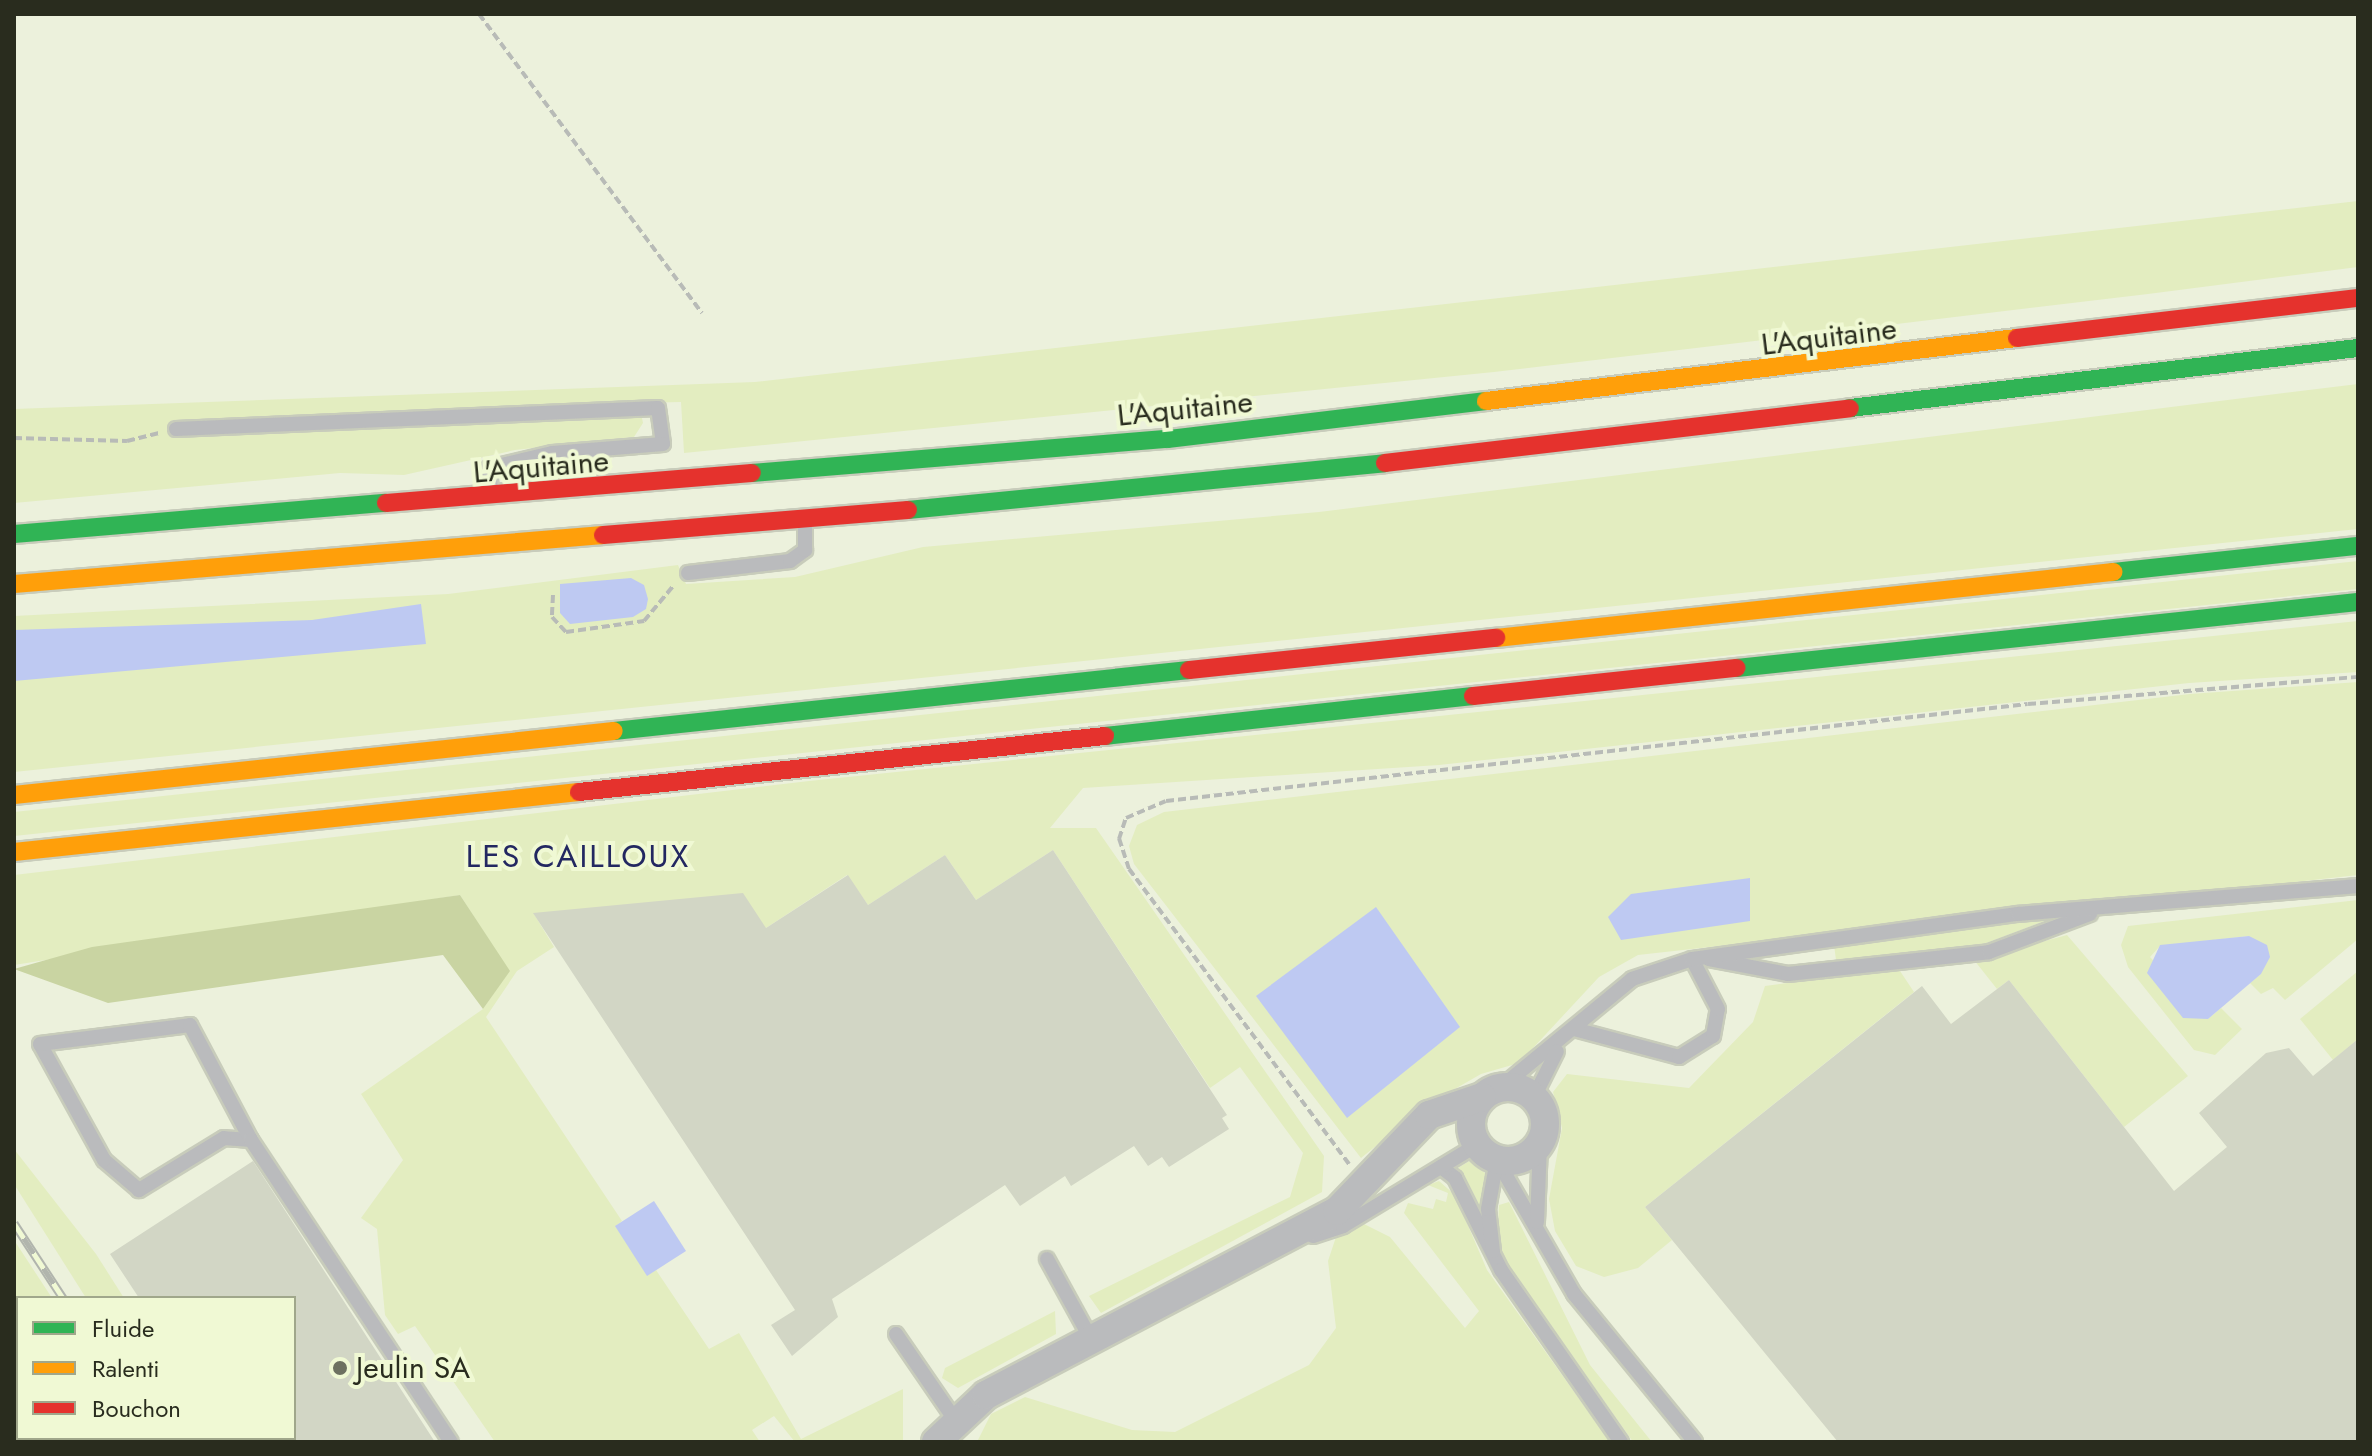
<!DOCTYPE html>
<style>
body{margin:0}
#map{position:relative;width:2372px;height:1456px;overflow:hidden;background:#ecf1dc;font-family:Jost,sans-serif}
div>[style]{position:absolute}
.green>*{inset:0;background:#e3edc0}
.forest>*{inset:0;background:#c9d4a2}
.water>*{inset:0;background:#bec9f2}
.building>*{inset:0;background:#d2d6c5}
.path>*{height:4px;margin-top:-2px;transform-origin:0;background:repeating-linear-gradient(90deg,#b8bbb7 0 8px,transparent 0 12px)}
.roads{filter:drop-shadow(2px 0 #c8ccbb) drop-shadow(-2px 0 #c8ccbb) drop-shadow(0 2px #c8ccbb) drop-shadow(0 -2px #c8ccbb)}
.lane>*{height:14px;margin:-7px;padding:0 7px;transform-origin:7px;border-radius:7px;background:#babbbd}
.street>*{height:28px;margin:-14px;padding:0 14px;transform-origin:14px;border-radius:14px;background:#babbbd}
.street>.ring{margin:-14px;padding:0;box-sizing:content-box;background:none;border:28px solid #babbbd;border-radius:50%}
.fast>*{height:18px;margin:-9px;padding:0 9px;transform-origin:9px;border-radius:9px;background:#30b455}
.slow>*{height:18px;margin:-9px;padding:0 9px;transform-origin:9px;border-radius:9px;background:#ff9f0a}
.jam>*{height:18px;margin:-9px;padding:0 9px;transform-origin:9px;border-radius:9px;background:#e5322d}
.rail>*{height:9px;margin-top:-4.5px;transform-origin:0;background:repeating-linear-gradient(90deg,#f0f9d4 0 18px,#b1b5ad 0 36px);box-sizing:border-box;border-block:2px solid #b1b5ad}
.dots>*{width:22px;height:22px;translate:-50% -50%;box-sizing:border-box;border:4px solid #f0f9d4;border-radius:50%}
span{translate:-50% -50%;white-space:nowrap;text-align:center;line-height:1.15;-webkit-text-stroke:8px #f0f9d4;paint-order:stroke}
.street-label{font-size:30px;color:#292c1e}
.poi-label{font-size:30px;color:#292c1e}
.left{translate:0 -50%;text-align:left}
.neighbourhood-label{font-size:32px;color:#232861;letter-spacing:2px}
.frame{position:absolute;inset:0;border:16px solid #292c1e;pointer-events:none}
.legend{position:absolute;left:16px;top:1296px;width:280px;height:144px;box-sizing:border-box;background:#f0f9d4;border:2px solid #a0a78b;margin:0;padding:10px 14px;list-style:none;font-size:24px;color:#292c1e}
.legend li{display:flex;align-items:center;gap:16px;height:40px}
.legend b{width:40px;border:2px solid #a0a78b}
</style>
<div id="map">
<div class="green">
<div style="clip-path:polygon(2358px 201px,2358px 267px,2148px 294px,1494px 372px,684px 453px,681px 402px,639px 403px,643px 423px,634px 437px,515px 450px,404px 475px,340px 473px,14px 503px,14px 409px,755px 382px)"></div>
<div style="clip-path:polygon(2358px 384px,2358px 529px,14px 772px,14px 616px,448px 594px,678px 565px,686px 584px,795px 577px,923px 547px,1319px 512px)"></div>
<div style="clip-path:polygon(2358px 561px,2358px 589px,14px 836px,14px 812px)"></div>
<div style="clip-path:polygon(2358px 621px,2358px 672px,2189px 683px,1439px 765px,1083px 788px,1050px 828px,1096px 828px,1324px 1156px,1322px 1192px,1101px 1313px,1089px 1296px,1290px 1197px,1303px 1153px,1240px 1067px,1210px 1088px,1053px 850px,976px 900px,945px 855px,868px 905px,847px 875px,766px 928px,534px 914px,554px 947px,517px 971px,486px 1017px,622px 1221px,616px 1226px,647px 1275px,656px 1270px,709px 1349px,739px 1333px,801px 1439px,903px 1389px,903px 1442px,795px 1442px,774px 1416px,752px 1430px,760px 1442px,495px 1442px,415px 1326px,398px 1334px,385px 1315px,377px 1229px,361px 1218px,403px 1160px,361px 1094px,483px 1009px,509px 971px,460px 895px,14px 965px,14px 875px,809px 781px)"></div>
<div style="clip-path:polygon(2358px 682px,2358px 875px,1638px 955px,1599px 977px,1519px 1063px,1481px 1074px,1427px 1105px,1361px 1158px,1134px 864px,1129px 846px,1137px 825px,1164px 812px,2190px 694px)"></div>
<div style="clip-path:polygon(2358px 900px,2358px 939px,2285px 1000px,2273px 988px,2261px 994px,2250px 983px,2261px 974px,2249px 936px,2160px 946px,2150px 957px,2208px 1019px,2221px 1008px,2242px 1029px,2215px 1055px,2194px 1050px,2128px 967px,2121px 945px,2128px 926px)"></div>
<div style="clip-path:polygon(2058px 916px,1976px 947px,1836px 960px,1834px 945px)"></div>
<div style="clip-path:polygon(2067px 935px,2188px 1076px,2124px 1127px,2009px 980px,1997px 989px,1974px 960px)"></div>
<div style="clip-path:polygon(1898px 968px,1914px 992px,1645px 1207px,1672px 1240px,1638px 1268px,1604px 1277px,1576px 1266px,1555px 1231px,1549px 1199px,1562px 1128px,1553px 1092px,1567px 1074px,1689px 1088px,1753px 1022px,1765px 986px)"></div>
<div style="clip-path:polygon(2358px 971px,2358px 1039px,2333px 1060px,2300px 1019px)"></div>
<div style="clip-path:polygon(14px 1149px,96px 1254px,124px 1298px,86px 1298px,14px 1184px)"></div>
<div style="clip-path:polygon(1471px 1160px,1487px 1175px,1483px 1209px,1474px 1211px,1458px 1168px)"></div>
<div style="clip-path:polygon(1439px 1181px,1455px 1195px,1487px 1270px,1610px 1442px,977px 1442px,991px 1414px,1025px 1397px,1132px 1430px,1175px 1432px,1309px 1365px,1336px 1328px,1328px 1261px,1336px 1237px,1362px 1223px,1390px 1237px,1465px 1328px,1479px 1311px,1404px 1213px,1408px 1203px,1433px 1209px,1436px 1199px,1446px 1202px,1448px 1193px,1428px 1185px)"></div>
<div style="clip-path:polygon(1509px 1202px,1590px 1365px,1652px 1442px,1633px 1442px,1506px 1262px,1497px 1242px,1499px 1205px)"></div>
<div style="clip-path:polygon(14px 1240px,52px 1298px,18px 1298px,18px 1362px)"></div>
<div style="clip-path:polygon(1055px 1311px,1056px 1334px,958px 1388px,942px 1378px,945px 1368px)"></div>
</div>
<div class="forest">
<div style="clip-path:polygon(460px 895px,510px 971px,483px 1009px,443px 955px,108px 1003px,14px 969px,92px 947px)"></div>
</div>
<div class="water">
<div style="clip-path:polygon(631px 578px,644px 585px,648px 599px,646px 609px,633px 617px,570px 624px,560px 613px,560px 584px)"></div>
<div style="clip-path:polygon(421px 604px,426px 644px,14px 681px,14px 630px,312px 620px)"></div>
<div style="clip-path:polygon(1750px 878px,1750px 921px,1621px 940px,1608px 917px,1631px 894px)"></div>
<div style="clip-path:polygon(1376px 907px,1460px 1027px,1347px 1118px,1256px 996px)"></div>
<div style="clip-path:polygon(2249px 936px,2267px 945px,2270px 957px,2261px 974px,2208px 1019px,2183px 1018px,2147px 973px,2160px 945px)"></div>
<div style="clip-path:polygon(654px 1201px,686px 1251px,647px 1276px,615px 1226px)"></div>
</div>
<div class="building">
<div style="clip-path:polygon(1053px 850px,1227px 1115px,1222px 1118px,1229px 1129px,1169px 1167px,1162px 1157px,1148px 1166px,1134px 1146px,1071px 1186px,1065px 1176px,1020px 1206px,1005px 1185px,832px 1299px,838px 1317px,792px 1356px,771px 1325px,795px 1310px,533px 913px,743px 893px,766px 928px,848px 875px,868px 905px,945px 855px,976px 900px)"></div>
<div style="clip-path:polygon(2009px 980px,2174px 1191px,2227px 1147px,2199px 1113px,2266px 1053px,2289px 1048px,2313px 1076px,2358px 1039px,2358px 1442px,1838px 1442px,1645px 1207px,1922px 986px,1951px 1024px)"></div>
<div style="clip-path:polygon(253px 1161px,435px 1442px,294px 1442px,294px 1298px,139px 1298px,110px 1254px)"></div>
</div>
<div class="path">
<div style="left:479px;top:14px;width:373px;rotate:53.3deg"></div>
<div style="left:14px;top:438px;width:113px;rotate:1.5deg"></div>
<div style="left:127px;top:441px;width:33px;rotate:-14deg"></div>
<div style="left:553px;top:595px;width:22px;rotate:93deg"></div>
<div style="left:552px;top:617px;width:21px;rotate:47deg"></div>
<div style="left:566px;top:632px;width:79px;rotate:-8deg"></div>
<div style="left:644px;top:621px;width:47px;rotate:-50.2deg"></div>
<div style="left:1349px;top:1164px;width:368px;rotate:-126.7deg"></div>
<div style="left:1129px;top:869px;width:32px;rotate:-108deg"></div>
<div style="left:1119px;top:839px;width:22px;rotate:-72deg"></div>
<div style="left:1126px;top:818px;width:43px;rotate:-23deg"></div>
<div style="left:1166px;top:801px;width:867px;rotate:-6.42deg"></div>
<div style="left:2028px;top:704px;width:331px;rotate:-4.7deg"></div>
</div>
<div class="roads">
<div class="lane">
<div style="left:176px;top:429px;width:482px;rotate:-2.5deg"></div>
<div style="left:658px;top:408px;width:36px;rotate:82deg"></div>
<div style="left:663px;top:444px;width:111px;rotate:175.4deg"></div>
<div style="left:552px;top:453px;width:65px;rotate:166.6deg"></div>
<div style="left:489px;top:468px;width:23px;rotate:85deg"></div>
<div style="left:688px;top:573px;width:103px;rotate:-6.7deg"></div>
<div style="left:790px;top:561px;width:19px;rotate:-36deg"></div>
<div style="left:805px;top:550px;width:26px;rotate:-90deg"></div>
<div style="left:1709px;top:959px;width:80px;rotate:10.8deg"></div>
<div style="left:1788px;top:974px;width:202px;rotate:-6.2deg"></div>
<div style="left:1989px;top:952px;width:108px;rotate:-20.6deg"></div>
<div style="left:1574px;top:1029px;width:109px;rotate:14.9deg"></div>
<div style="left:1679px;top:1057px;width:40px;rotate:-32deg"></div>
<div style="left:1713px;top:1036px;width:27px;rotate:-80deg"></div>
<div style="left:1718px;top:1009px;width:56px;rotate:-117.5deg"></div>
<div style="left:1500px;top:1088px;width:171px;rotate:-39.5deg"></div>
<div style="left:1632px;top:979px;width:63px;rotate:-18.4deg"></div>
<div style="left:1692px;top:959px;width:329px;rotate:-7.9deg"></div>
<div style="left:2018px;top:914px;width:341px;rotate:-4.7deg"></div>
<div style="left:1534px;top:1097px;width:51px;rotate:-63.4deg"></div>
<div style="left:251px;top:1140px;width:27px;rotate:-176deg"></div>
<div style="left:224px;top:1138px;width:100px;rotate:148.5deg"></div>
<div style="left:139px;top:1190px;width:46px;rotate:-139.4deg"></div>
<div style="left:104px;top:1160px;width:132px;rotate:-118.9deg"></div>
<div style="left:40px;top:1044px;width:151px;rotate:-7.2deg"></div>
<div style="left:190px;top:1025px;width:130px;rotate:62.1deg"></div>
<div style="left:251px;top:1140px;width:362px;rotate:56.5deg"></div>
<div style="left:1497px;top:1160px;width:155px;rotate:60.1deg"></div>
<div style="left:1574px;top:1294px;width:191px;rotate:50.7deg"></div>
<div style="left:1441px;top:1167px;width:18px;rotate:38deg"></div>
<div style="left:1455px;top:1178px;width:103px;rotate:63.4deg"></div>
<div style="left:1501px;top:1270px;width:210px;rotate:55.1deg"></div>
<div style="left:1537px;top:1222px;width:79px;rotate:-87.8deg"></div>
<div style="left:1313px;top:1236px;width:32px;rotate:-18deg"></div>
<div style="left:1343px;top:1226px;width:157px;rotate:-31.2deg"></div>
<div style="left:1493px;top:1251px;width:42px;rotate:-96.8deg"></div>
<div style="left:1488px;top:1209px;width:50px;rotate:-79.6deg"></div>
<div style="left:1047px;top:1259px;width:91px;rotate:61.2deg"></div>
<div style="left:896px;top:1334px;width:104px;rotate:55.5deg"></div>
<div style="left:14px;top:1434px;width:10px;rotate:53deg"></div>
</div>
<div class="street">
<div class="ring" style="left:1471px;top:1087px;width:46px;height:46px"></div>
<div style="left:936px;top:1442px;width:69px;rotate:-43.2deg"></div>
<div style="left:986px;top:1395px;width:396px;rotate:-27.7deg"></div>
<div style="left:1337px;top:1211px;width:133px;rotate:-46.2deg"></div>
<div style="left:1429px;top:1115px;width:56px;rotate:-18.8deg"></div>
</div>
<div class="fast">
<div style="left:1850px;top:408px;width:512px;rotate:-6.74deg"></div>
<div style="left:752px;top:473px;width:417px;rotate:-4.7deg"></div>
<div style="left:1168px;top:439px;width:320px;rotate:-6.8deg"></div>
<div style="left:908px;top:510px;width:479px;rotate:-5.6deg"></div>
<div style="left:14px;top:534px;width:373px;rotate:-4.8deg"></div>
<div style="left:2113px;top:572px;width:246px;rotate:-6.1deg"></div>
<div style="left:1737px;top:668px;width:624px;rotate:-6.07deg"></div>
<div style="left:614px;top:731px;width:578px;rotate:-6.06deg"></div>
<div style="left:1105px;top:736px;width:370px;rotate:-6.2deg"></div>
</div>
<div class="slow">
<div style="left:1486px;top:401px;width:535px;rotate:-6.77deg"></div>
<div style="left:14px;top:584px;width:591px;rotate:-4.76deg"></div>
<div style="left:1496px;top:638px;width:621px;rotate:-6.11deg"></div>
<div style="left:14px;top:795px;width:603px;rotate:-6.09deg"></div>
<div style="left:14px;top:852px;width:568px;rotate:-6.06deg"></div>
</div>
<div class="jam">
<div style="left:2017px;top:338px;width:343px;rotate:-6.7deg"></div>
<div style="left:1385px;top:463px;width:468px;rotate:-6.7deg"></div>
<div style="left:386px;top:503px;width:367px;rotate:-4.7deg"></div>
<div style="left:603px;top:535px;width:306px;rotate:-4.7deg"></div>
<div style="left:1189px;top:670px;width:309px;rotate:-6deg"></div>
<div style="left:1473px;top:696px;width:265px;rotate:-6.1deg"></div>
<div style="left:579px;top:792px;width:529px;rotate:-6.08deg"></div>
</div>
</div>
<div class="rail">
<div style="left:14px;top:1223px;width:90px;rotate:56.8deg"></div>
<div style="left:154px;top:1438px;width:5px;rotate:53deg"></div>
</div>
<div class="dots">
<div style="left:340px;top:1368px;background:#6d7160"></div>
</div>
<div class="street-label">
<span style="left:1829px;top:337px;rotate:-7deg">L'Aquitaine</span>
<span style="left:1185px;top:409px;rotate:-6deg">L'Aquitaine</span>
<span style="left:541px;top:467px;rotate:-5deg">L'Aquitaine</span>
</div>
<div class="poi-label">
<span class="left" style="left:356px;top:1368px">Jeulin SA</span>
</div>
<div class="neighbourhood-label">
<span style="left:578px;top:856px">LES CAILLOUX</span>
</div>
<div class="frame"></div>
<ul class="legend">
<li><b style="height:10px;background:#30b455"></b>Fluide</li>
<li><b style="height:10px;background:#ff9f0a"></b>Ralenti</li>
<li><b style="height:10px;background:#e5322d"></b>Bouchon</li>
</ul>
</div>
